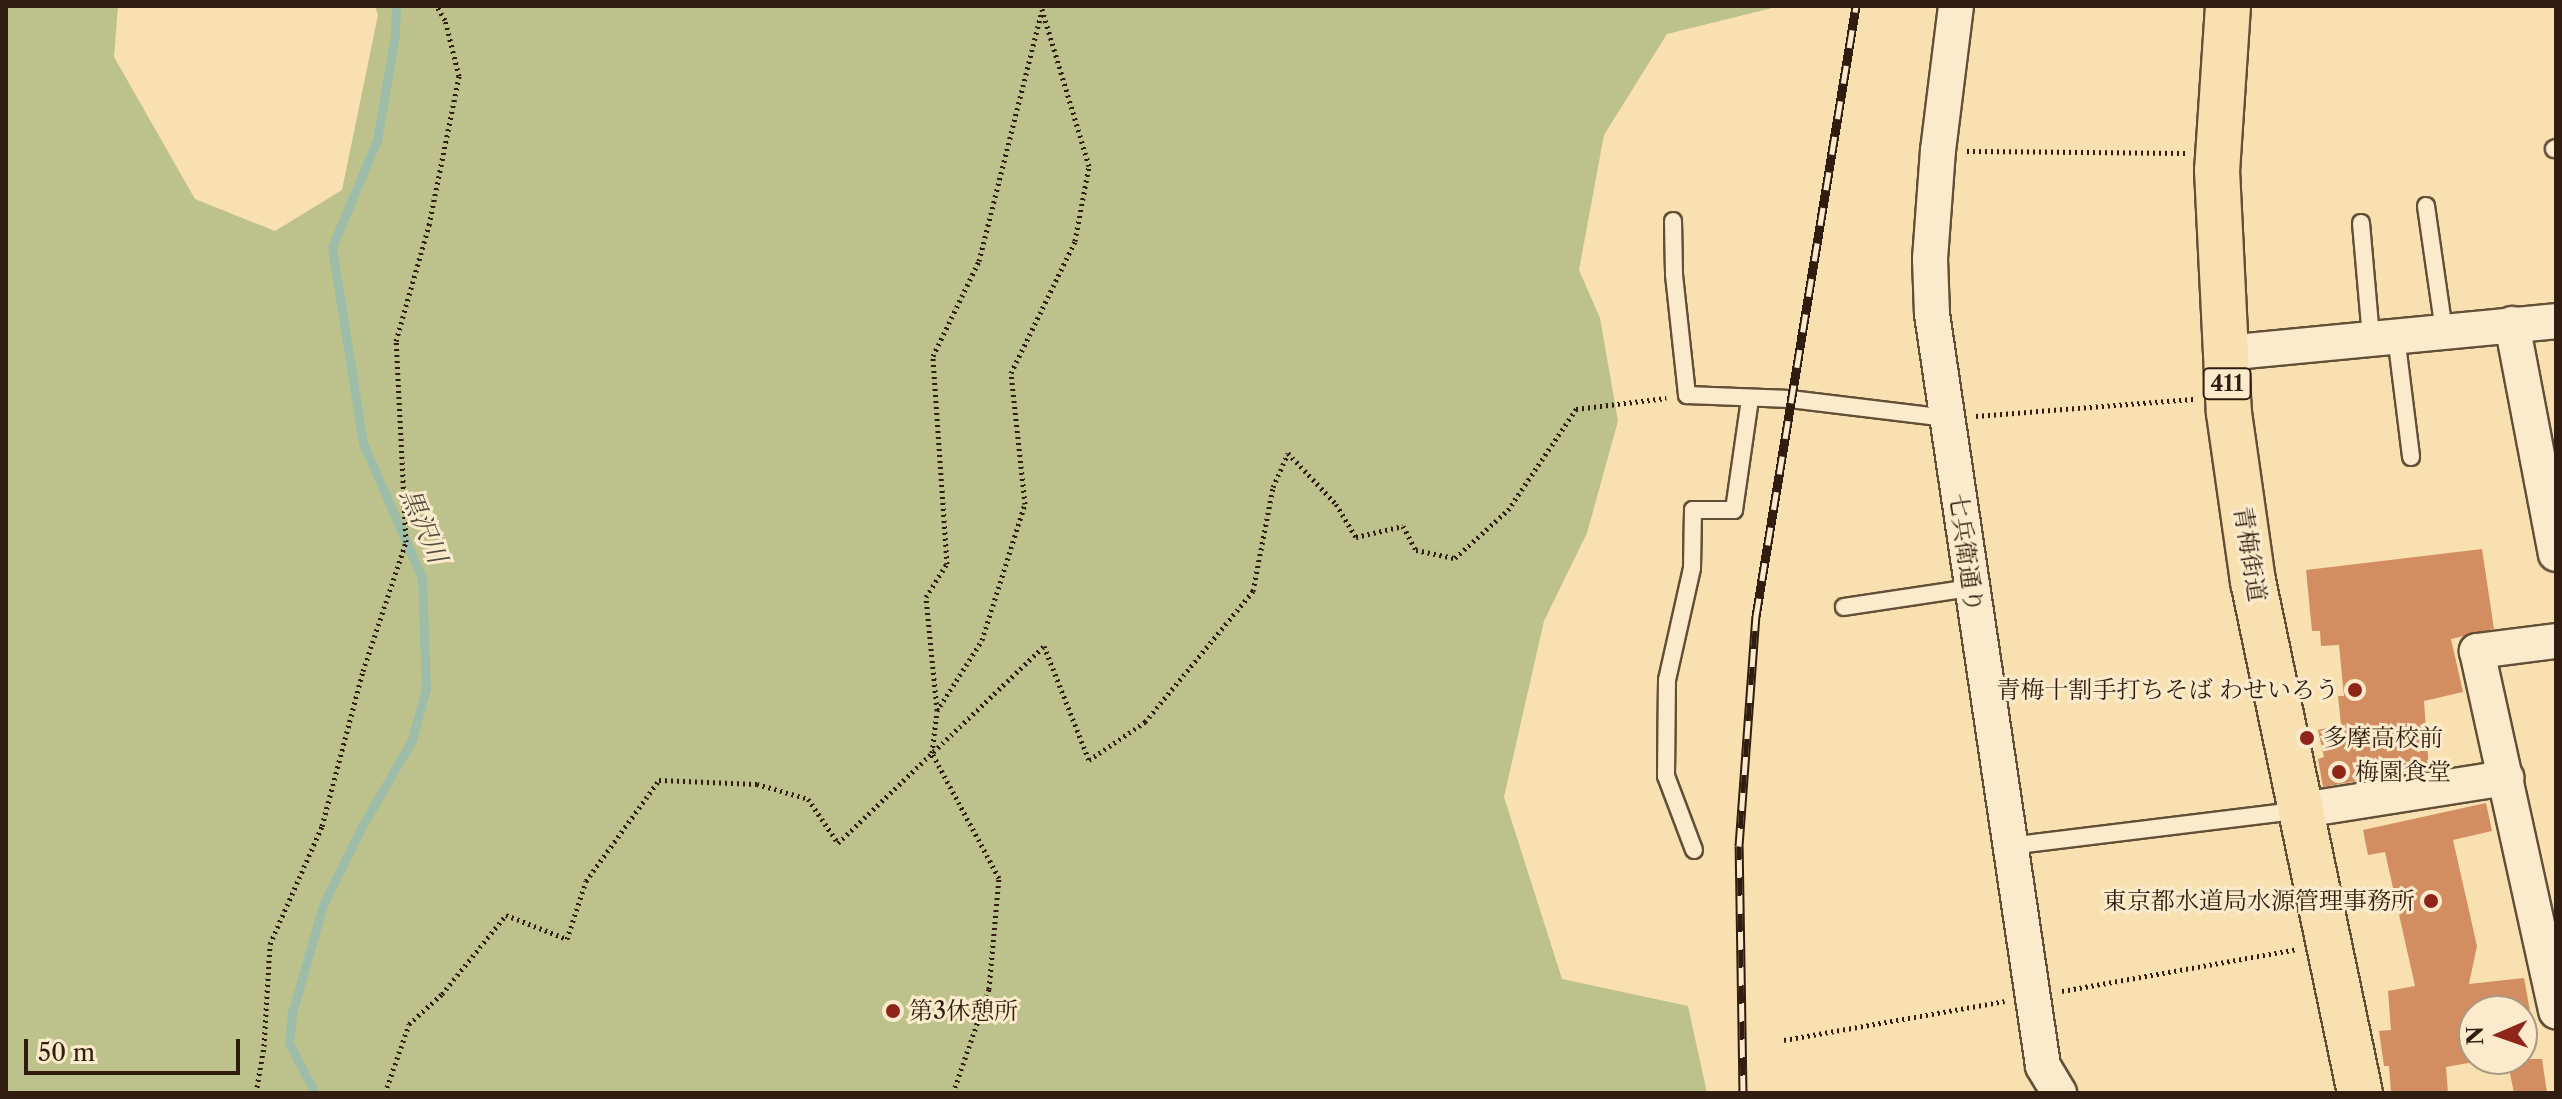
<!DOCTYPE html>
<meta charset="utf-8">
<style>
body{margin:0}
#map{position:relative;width:2562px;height:1099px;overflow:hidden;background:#f9e0b0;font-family:"Libre Caslon Text","Noto Serif JP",serif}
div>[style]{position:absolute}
.green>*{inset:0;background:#bdc28c}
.stream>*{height:9px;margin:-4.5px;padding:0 4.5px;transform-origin:4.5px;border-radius:4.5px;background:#9ebda8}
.building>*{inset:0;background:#d28e60}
.path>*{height:5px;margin-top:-2.5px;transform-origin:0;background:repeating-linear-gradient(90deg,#311d0f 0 2px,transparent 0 6px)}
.roads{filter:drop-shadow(2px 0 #634e37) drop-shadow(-2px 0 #634e37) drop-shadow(0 2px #634e37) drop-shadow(0 -2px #634e37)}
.lane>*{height:16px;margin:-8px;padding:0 8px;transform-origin:8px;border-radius:8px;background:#fbebcc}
.street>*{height:34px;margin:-17px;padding:0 17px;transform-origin:17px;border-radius:17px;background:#fbebcc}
.highway>*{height:44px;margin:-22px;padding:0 22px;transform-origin:22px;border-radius:22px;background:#f9e0b0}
.rail>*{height:9px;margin-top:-4.5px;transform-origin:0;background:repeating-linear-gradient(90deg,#fbebcc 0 18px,#311d0f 0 36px);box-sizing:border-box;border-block:2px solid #311d0f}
.dots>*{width:22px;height:22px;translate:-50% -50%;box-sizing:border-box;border:4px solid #fbebcc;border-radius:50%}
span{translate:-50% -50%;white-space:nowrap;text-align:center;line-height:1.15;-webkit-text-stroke:6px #fbebcc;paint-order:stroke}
.shield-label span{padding:2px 6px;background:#fbebcc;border:2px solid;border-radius:6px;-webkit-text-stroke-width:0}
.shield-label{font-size:22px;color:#311d0f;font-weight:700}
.street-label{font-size:24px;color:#311d0f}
.poi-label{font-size:24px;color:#311d0f}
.right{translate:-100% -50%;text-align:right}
.left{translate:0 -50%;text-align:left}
.water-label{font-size:26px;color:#524d3d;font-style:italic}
.frame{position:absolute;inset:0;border:8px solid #311d0f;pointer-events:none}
.north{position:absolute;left:2458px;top:995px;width:80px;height:80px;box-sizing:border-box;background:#fbebcc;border:2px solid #aa9980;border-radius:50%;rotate:268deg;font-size:22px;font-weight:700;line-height:32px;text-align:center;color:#311d0f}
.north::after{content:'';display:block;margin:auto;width:28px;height:36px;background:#8f2418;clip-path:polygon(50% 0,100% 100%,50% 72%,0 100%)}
.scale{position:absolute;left:24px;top:1039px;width:216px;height:36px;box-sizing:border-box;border:4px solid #311d0f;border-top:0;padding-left:10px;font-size:24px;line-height:28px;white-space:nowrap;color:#311d0f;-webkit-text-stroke:6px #fbebcc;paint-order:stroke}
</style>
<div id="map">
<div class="green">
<div style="clip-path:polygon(6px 6px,118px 6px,114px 57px,195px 199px,275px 231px,342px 190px,378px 15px,375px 6px,1780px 6px,1667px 34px,1604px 135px,1579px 270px,1600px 318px,1618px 421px,1587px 533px,1544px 621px,1504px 797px,1562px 979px,1688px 1006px,1707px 1093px,6px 1093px)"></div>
</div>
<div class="stream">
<div style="left:315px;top:1093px;width:56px;rotate:-117.5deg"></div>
<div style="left:289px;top:1043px;width:30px;rotate:-84deg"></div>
<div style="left:292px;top:1013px;width:112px;rotate:-74deg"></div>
<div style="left:323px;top:905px;width:86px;rotate:-63.7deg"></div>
<div style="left:361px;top:828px;width:102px;rotate:-59.9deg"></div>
<div style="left:412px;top:740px;width:54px;rotate:-74.9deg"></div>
<div style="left:426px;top:688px;width:110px;rotate:-92.1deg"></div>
<div style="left:422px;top:578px;width:147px;rotate:-113.6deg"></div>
<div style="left:363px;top:443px;width:198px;rotate:-99deg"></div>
<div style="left:332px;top:247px;width:116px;rotate:-67.2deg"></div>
<div style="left:377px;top:140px;width:107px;rotate:-80.3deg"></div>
<div style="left:395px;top:35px;width:29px;rotate:-88deg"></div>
</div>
<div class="building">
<div style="clip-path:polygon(2482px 549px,2494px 629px,2451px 639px,2463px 692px,2424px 701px,2429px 770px,2362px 775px,2363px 780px,2323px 787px,2318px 759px,2324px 757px,2318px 730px,2341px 725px,2338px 696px,2344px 696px,2339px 645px,2321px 646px,2320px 631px,2312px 631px,2306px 570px)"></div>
<div style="clip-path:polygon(2486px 803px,2492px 831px,2453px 840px,2477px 946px,2469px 984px,2524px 978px,2530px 1011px,2474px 1011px,2474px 1062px,2446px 1067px,2448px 1093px,2391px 1093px,2389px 1066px,2384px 1066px,2379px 1031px,2391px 1030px,2388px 991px,2415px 986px,2385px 852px,2368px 855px,2363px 830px)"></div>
<div style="clip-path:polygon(2507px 1059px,2542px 1059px,2547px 1093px,2514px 1093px)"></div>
</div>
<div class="path">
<div style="left:1967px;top:151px;width:218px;rotate:0.5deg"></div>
<div style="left:1976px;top:416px;width:218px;rotate:-4.5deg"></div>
<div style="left:937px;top:710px;width:114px;rotate:-95.6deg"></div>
<div style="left:926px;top:597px;width:39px;rotate:-58deg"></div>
<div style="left:947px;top:564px;width:208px;rotate:-93.9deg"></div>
<div style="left:933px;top:356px;width:106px;rotate:-64.2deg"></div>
<div style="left:979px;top:261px;width:255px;rotate:-75.9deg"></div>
<div style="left:2062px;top:991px;width:239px;rotate:-10.1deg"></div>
<div style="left:1784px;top:1040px;width:224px;rotate:-10deg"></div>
<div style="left:256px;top:1093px;width:48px;rotate:-80.3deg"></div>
<div style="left:264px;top:1046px;width:102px;rotate:-86.6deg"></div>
<div style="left:270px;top:944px;width:129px;rotate:-66.2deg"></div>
<div style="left:322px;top:826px;width:160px;rotate:-75.2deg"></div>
<div style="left:363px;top:671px;width:136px;rotate:-71.6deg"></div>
<div style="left:406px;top:542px;width:201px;rotate:-92.8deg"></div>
<div style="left:396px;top:341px;width:121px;rotate:-74.1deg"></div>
<div style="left:429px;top:225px;width:152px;rotate:-78.6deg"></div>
<div style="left:459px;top:76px;width:58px;rotate:-104deg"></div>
<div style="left:445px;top:20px;width:16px;rotate:-120deg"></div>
<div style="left:385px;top:1093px;width:73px;rotate:-70.8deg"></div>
<div style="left:409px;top:1024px;width:45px;rotate:-42.3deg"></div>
<div style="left:442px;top:994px;width:102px;rotate:-51deg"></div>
<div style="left:506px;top:915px;width:66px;rotate:21.5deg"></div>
<div style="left:567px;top:939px;width:61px;rotate:-71.9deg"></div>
<div style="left:586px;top:881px;width:125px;rotate:-54.1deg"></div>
<div style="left:659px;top:780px;width:98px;rotate:2.3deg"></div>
<div style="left:757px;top:784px;width:53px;rotate:16.4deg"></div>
<div style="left:808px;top:799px;width:53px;rotate:55.7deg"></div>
<div style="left:838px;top:843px;width:285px;rotate:-43.7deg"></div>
<div style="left:1044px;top:646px;width:123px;rotate:68.5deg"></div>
<div style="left:1089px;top:760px;width:68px;rotate:-34.2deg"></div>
<div style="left:1145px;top:722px;width:170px;rotate:-50.5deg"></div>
<div style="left:1253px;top:591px;width:106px;rotate:-79.1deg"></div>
<div style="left:1273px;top:487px;width:37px;rotate:-66deg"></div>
<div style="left:1288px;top:453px;width:70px;rotate:46.7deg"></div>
<div style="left:1336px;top:504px;width:39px;rotate:59deg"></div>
<div style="left:1356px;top:537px;width:48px;rotate:-13.2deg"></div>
<div style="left:1403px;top:526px;width:27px;rotate:62deg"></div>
<div style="left:1416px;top:550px;width:40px;rotate:12deg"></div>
<div style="left:1455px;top:558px;width:72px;rotate:-42.2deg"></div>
<div style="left:1508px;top:510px;width:122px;rotate:-56deg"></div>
<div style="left:1576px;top:409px;width:91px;rotate:-7deg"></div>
<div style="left:953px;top:1093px;width:110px;rotate:-70.9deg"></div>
<div style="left:989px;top:989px;width:111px;rotate:-84.9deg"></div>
<div style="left:999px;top:878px;width:142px;rotate:-118.2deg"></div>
<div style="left:932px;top:753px;width:42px;rotate:-83.2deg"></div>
<div style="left:937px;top:711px;width:84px;rotate:-57.6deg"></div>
<div style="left:982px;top:640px;width:143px;rotate:-72.5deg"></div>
<div style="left:1025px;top:504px;width:132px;rotate:-96.1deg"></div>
<div style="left:1011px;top:373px;width:147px;rotate:-64.1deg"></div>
<div style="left:1075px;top:241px;width:76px;rotate:-79.4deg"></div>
<div style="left:1089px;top:166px;width:167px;rotate:-106.7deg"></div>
</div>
<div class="roads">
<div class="lane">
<div style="left:2554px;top:149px;width:2px;rotate:-27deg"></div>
<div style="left:2426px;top:206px;width:126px;rotate:81.8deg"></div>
<div style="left:1673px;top:221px;width:54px;rotate:88.9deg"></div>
<div style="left:1674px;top:275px;width:121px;rotate:83.8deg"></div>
<div style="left:1687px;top:395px;width:103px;rotate:2.2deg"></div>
<div style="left:1790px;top:399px;width:158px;rotate:6.9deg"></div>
<div style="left:2361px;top:223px;width:115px;rotate:85deg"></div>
<div style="left:2396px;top:336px;width:122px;rotate:82.9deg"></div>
<div style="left:1844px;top:607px;width:127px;rotate:-8.6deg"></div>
<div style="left:2009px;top:846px;width:294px;rotate:-7deg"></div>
<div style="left:1694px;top:850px;width:79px;rotate:-110.7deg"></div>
<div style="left:1666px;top:776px;width:96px;rotate:-89.4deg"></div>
<div style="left:1667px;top:680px;width:115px;rotate:-77.4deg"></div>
<div style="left:1692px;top:568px;width:58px;rotate:-89deg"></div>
<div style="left:1693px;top:510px;width:41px"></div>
<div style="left:1734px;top:510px;width:112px;rotate:-81.8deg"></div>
</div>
<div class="street">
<div style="left:1956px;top:6px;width:145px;rotate:97.1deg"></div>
<div style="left:1938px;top:150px;width:109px;rotate:94.2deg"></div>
<div style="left:1930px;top:259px;width:55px;rotate:87.9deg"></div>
<div style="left:1932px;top:314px;width:760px;rotate:81.6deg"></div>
<div style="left:2043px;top:1066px;width:31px;rotate:59deg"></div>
<div style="left:2512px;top:324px;width:234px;rotate:79.2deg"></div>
<div style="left:2225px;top:353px;width:333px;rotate:-5.5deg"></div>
<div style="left:2556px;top:641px;width:80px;rotate:172.8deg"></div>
<div style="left:2477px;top:651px;width:369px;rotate:77.6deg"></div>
<div style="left:2303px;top:810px;width:206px;rotate:-9deg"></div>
</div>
<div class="highway">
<div style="left:2228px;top:6px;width:164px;rotate:93.8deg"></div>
<div style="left:2217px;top:170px;width:243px;rotate:87.2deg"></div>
<div style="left:2229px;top:413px;width:170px;rotate:81.9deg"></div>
<div style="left:2253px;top:581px;width:523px;rotate:78.2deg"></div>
</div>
</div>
<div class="rail">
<div style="left:1743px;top:1093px;width:247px;rotate:-90.9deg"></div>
<div style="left:1739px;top:846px;width:231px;rotate:-85.8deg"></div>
<div style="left:1756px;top:616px;width:618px;rotate:-80.69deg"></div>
</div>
<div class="dots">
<div style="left:2355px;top:690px;background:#8f2418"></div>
<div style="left:2307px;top:738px;background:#8f2418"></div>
<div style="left:2339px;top:772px;background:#8f2418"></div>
<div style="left:2431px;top:901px;background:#8f2418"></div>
<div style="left:893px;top:1011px;background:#8f2418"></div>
</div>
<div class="shield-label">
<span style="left:2227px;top:384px">411</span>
</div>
<div class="street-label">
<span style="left:1966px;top:553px;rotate:82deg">七兵衛通り</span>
<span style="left:2250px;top:554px;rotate:81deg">青梅街道</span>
</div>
<div class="poi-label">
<span class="right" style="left:2339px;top:690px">青梅十割手打ちそば わせいろう</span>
<span class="left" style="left:2323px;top:738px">多摩高校前</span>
<span class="left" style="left:2355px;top:772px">梅園食堂</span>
<span class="right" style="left:2415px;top:901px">東京都水道局水源管理事務所</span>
<span class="left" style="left:909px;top:1011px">第3休憩所</span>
</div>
<div class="water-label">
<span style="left:423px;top:526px;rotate:67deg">黒沢川</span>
</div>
<div class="frame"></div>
<div class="north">N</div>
<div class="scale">50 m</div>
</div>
